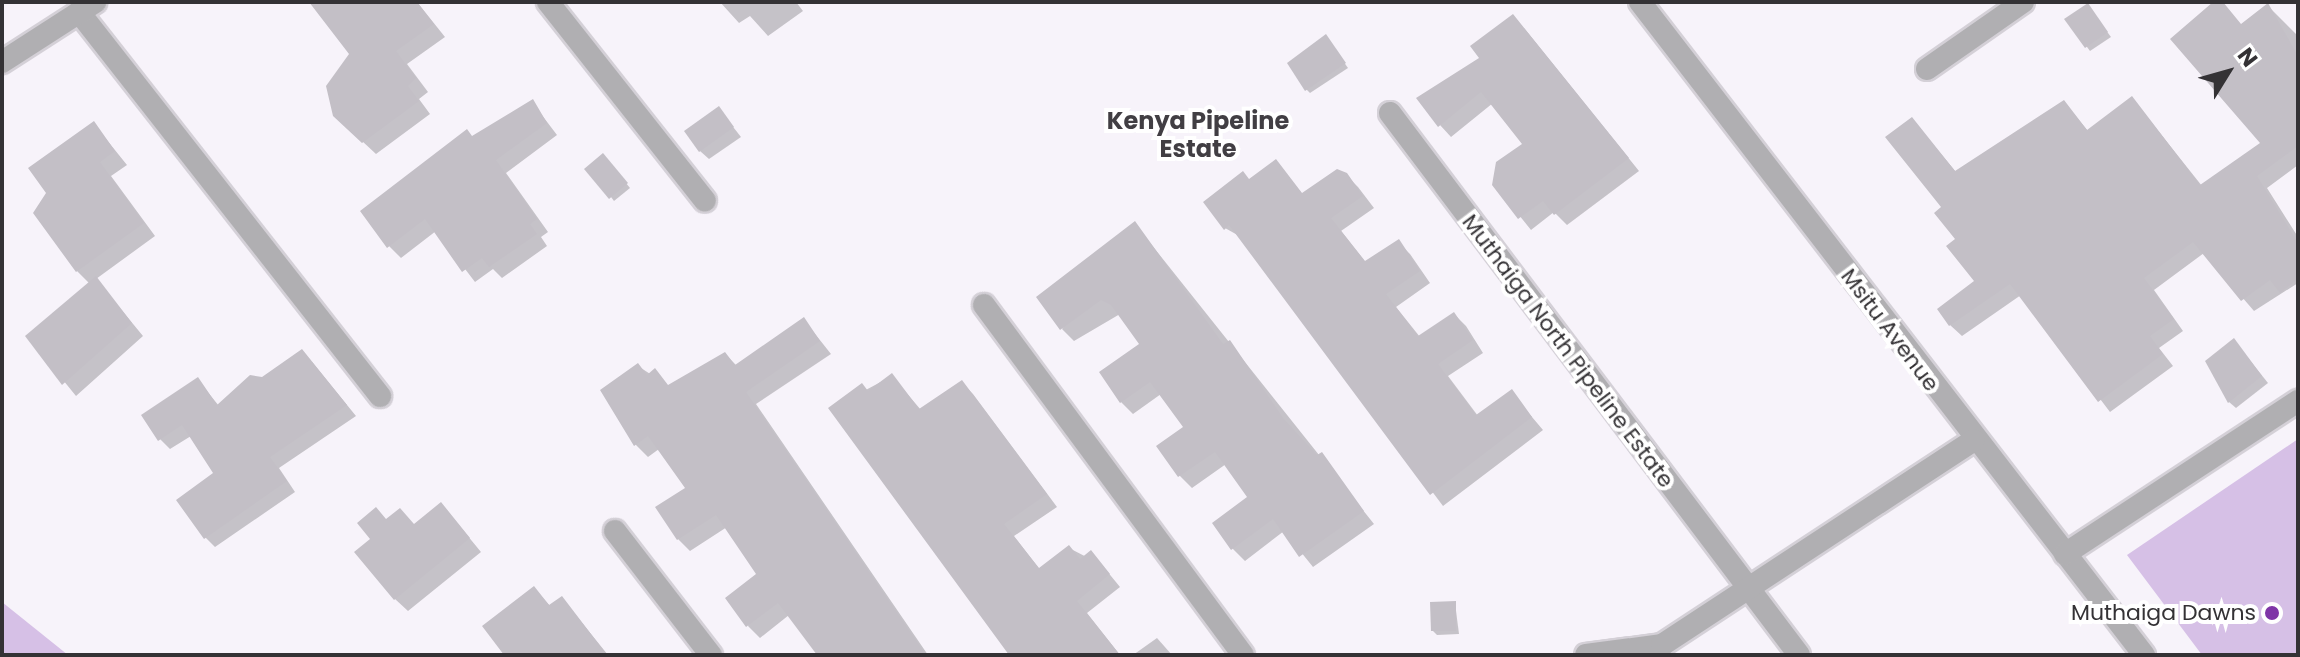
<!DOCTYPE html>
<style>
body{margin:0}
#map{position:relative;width:2300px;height:657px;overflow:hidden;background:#f7f3fa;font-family:Poppins,sans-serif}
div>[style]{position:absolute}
.green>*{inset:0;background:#d6c0e6}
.shadow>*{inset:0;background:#0003}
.building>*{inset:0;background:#c3bfc6}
.roads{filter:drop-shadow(2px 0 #d4d0d7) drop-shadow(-2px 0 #d4d0d7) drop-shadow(0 2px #d4d0d7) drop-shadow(0 -2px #d4d0d7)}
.minor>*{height:22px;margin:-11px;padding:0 11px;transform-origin:11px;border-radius:11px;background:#b0afb2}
.dots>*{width:22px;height:22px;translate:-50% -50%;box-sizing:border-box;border:4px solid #fff;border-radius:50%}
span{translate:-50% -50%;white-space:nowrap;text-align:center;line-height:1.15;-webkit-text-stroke:8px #fff;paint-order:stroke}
.street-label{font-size:22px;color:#343235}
.poi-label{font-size:22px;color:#343235}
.right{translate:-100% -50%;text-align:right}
.neighbourhood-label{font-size:24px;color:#413e43;font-weight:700}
.frame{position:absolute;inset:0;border:4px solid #343235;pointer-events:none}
.north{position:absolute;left:2188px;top:32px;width:80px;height:80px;-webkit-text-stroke:6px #fff;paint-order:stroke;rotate:53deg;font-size:22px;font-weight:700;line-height:32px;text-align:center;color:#343235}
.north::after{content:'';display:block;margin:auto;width:28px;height:36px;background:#343235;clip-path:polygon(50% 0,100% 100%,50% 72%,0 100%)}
</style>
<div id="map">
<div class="green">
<div style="clip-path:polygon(2298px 439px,2298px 655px,2202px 655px,2127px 555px)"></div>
<div style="clip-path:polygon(2px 602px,68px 655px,2px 655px)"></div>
</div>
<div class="shadow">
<div style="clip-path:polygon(312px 2px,417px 2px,445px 37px,407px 64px,428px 92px,419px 99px,430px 114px,376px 154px,348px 128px,351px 54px)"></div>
<div style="clip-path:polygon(720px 2px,796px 2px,803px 11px,768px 36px,750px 16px,739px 23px)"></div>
<div style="clip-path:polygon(2223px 4px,2242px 26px,2268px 6px,2298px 36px,2298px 165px,2267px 188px,2298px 237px,2298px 283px,2254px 311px,2204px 253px,2154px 290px,2183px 331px,2159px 348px,2173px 366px,2110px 412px,2021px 295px,1962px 336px,1950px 325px,1977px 282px,1912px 119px,1956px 172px,2064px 102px,2088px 131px,2132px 98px,2202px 186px,2263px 144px)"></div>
<div style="clip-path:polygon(2091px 10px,2111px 37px,2090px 51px,2067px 20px)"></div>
<div style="clip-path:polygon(1524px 28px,1639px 171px,1567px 225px,1554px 212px,1531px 230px,1494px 184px,1494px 174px,1524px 145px,1493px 103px,1451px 137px,1440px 125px)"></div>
<div style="clip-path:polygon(1329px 41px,1348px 68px,1310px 93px,1306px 89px)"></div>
<div style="clip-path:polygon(532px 102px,557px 135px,506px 173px,548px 232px,541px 237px,547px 246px,502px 278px,493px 269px,475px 282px,436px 231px,401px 258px,389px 246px,473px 138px)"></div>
<div style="clip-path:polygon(719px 109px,741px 137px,709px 159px,700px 151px)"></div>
<div style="clip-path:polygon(94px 124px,127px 165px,111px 176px,155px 236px,96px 279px,143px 336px,76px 396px,28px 337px,90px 284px,77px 271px)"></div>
<div style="clip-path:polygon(607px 160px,630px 188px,614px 201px,611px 197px)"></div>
<div style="clip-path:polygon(1276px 162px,1303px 195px,1345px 174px,1358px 187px,1374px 208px,1341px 231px,1366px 263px,1398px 242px,1410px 254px,1430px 283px,1396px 307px,1420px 337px,1454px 314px,1466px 326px,1483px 353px,1448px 376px,1478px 416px,1511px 392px,1543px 430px,1443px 506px,1241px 237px,1225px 228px,1250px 181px)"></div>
<div style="clip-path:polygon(1135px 224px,1374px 524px,1313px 567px,1284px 531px,1245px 561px,1233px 549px,1215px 524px,1250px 498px,1226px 464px,1192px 488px,1180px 476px,1159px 447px,1185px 428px,1161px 394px,1133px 414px,1121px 402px,1142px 345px,1120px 314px,1074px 341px,1062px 329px)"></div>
<div style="clip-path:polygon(804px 320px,831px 354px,756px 404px,928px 655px,819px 655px,789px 615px,760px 638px,748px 626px,759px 574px,727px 527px,690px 551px,678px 539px,688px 489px,659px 449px,648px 457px,636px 445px,603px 391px,638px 366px,670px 387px,725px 354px,737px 366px)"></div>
<div style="clip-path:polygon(2240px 348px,2268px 383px,2236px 408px,2229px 402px)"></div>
<div style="clip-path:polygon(312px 362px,356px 416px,279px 468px,295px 492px,215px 547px,205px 537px,216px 474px,191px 436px,170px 449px,160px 439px,198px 380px,219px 406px,263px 379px)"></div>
<div style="clip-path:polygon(892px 376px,921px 410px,961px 382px,973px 394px,1057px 507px,1014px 536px,1040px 570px,1069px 548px,1102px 565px,1120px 587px,1087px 613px,1120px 655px,1012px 655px,830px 409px)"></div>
<div style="clip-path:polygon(453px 518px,481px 552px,408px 611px,395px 599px,373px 540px,387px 521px,415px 526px)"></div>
<div style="clip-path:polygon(534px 588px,551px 607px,562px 598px,608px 655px,506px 655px)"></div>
<div style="clip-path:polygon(1455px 603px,1459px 634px,1437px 635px,1433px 631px)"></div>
<div style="clip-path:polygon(1157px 638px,1172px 655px,1133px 655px)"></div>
</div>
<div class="building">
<div style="clip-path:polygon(309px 2px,417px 2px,434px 24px,396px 51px,416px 78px,408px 86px,419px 101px,362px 143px,333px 116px,326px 86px,349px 54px)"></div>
<div style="clip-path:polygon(2213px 2px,2223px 2px,2241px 24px,2268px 3px,2298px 56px,2298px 146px,2257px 176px,2298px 243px,2298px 279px,2280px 293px,2270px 280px,2241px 301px,2193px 242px,2144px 278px,2174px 319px,2150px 336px,2163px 354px,2098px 402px,2010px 284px,1949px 326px,1937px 309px,1974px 281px,1946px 246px,1955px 239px,1934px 213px,1941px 207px,1885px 137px,1912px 117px,1955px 171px,2064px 100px,2087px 130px,2132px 96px,2200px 185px,2260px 143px,2170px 39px)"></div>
<div style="clip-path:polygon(2088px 3px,2108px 32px,2085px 48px,2064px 19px)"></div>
<div style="clip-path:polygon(1513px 14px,1629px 158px,1554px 215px,1543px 201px,1518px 219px,1492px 185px,1496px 162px,1522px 144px,1481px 92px,1438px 127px,1416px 98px,1479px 58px,1470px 46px)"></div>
<div style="clip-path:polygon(1326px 34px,1346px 63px,1305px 91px,1287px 63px)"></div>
<div style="clip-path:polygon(533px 99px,547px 123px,496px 160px,537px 219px,530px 224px,537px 234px,489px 267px,482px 258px,462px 272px,425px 219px,387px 248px,360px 211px,467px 129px,472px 136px)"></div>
<div style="clip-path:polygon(719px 106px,734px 127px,699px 152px,684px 131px)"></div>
<div style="clip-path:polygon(94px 121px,115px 151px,100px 162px,144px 223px,76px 272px,33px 213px,46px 193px,28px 168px)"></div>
<div style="clip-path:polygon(603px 153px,628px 183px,609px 199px,584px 169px)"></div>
<div style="clip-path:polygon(1276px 159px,1302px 193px,1337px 169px,1347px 173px,1363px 196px,1331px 218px,1365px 261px,1399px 239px,1420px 271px,1386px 294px,1418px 336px,1454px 312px,1473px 340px,1438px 364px,1476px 415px,1512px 389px,1532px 417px,1430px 495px,1229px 225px,1224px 230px,1203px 202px,1243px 171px,1249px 179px)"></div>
<div style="clip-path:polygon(1135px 221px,1223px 344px,1230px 340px,1283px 418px,1317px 455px,1322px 452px,1364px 511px,1299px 557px,1273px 519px,1231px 550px,1212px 523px,1247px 497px,1215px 452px,1178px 477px,1156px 446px,1183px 427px,1150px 382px,1120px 403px,1099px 372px,1139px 344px,1111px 305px,1101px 300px,1060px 330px,1036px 297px)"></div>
<div style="clip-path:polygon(96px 276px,132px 323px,62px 385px,25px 336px)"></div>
<div style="clip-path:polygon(804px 317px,820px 341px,746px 392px,926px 655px,817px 655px,778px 603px,746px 627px,725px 598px,756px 574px,716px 515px,677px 540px,655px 507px,685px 488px,648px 436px,634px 446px,600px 390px,638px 363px,647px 375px,655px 368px,668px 385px,725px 352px,735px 365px)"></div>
<div style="clip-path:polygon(2234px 338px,2262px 376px,2228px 403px,2205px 361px)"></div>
<div style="clip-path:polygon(302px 349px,347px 405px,270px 457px,287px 481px,204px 539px,176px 500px,213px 473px,182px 425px,158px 441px,141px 415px,198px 377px,217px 405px,250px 375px,262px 377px)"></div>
<div style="clip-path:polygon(892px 373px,919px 409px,962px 380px,1047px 494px,1004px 524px,1039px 568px,1069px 545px,1080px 559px,1091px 550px,1110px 574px,1077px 601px,1120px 655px,1009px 655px,828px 408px,862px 383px,868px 391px)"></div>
<div style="clip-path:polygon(441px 502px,470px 538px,394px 600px,354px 552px,370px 539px,357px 523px,376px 507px,386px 519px,400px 508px,414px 524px)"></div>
<div style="clip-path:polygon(534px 586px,549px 605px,562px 596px,607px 655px,504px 655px,482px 626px)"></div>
<div style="clip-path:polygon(1456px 601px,1456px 631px,1431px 631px,1430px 602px)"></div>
</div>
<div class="roads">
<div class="minor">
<div style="left:548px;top:2px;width:253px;rotate:51.7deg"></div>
<div style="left:1640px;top:2px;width:825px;rotate:52.34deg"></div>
<div style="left:79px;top:12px;width:488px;rotate:51.9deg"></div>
<div style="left:2px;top:62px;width:111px;rotate:-32.8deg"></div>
<div style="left:1927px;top:69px;width:117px;rotate:-34.9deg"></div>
<div style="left:1390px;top:113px;width:679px;rotate:52.96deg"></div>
<div style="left:984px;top:305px;width:435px;rotate:53.5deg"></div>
<div style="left:615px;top:531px;width:157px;rotate:52.3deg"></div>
<div style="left:2065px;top:554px;width:279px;rotate:-33.3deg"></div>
<div style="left:1586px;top:655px;width:77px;rotate:-7.5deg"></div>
<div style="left:1662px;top:645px;width:373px;rotate:-33.3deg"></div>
</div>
</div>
<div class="dots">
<div style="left:2272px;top:613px;background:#7f35a7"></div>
</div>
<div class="street-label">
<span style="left:1890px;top:330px;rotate:53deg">Msitu Avenue</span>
<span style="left:1568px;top:351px;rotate:53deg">Muthaiga North Pipeline Estate</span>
</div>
<div class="poi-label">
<span class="right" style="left:2256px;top:613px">Muthaiga Dawns</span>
</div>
<div class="neighbourhood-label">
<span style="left:1198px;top:135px">Kenya Pipeline<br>Estate</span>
</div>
<div class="frame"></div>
<div class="north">N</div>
</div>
